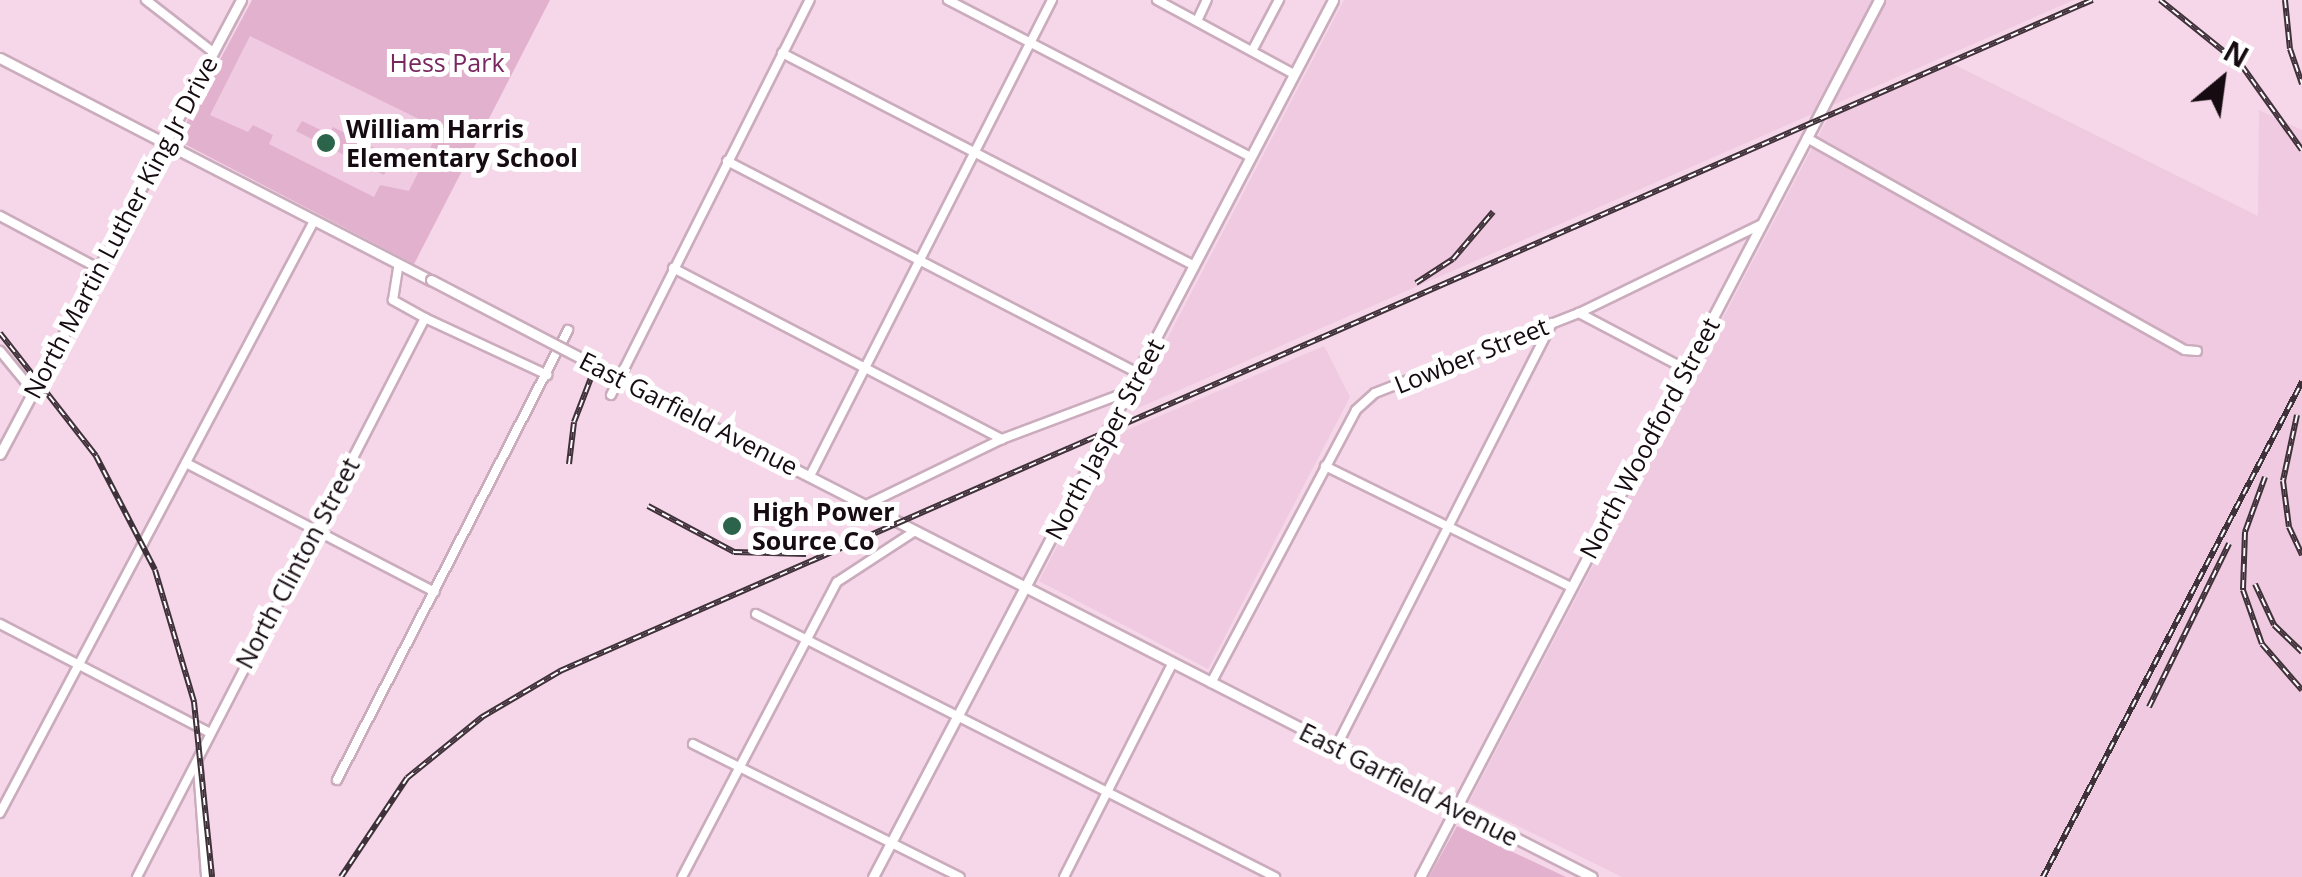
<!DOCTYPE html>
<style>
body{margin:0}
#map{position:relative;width:2302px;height:877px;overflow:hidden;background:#f6d7e9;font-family:"Open Sans",sans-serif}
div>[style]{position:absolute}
.built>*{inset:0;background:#f0cae0}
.green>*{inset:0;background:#e2b1ce}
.roads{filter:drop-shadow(2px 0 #caacbd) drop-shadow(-2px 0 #caacbd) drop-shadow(0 2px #caacbd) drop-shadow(0 -2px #caacbd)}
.minor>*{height:8px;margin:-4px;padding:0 4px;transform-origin:4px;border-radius:4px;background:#fff}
.tertiary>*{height:9px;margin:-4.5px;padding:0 4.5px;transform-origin:4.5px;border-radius:4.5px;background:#fff}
.rail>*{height:6px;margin-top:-3px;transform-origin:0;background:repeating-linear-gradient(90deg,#fff 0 8px,#3f3139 0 16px);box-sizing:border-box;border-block:2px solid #3f3139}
.bridges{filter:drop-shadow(2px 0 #caacbd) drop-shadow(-2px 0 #caacbd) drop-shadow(0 2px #caacbd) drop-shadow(0 -2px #caacbd)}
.tertiary-bridge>*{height:9px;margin:-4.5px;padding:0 4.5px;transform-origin:4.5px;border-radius:4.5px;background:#fff}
.dots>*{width:28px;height:28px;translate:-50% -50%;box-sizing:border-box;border:5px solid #fff;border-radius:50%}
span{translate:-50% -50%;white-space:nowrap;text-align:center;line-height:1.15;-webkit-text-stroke:10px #fff;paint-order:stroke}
.park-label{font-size:25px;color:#79275f}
.poi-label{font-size:25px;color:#150b11;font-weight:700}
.left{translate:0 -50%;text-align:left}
.street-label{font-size:25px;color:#150b11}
.north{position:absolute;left:2172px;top:30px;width:100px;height:100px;-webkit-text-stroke:8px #fff;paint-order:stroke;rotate:29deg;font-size:28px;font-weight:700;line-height:40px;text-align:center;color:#150b11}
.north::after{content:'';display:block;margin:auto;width:35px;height:45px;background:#150b11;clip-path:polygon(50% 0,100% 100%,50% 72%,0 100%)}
</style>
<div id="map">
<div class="built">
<div style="clip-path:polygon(1344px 0,2074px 0,1129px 412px)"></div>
<div style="clip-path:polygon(241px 22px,474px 146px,414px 264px,177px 140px)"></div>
<div style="clip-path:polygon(1949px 62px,2258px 216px,2259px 110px,2302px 130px,2302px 877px,1622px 877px,1469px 802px,1830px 114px)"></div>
<div style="clip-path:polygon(1324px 346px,1350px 397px,1208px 669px,1039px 581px,1115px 435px)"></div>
</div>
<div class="green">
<div style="clip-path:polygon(evenodd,252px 0,550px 0,414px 264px,177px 140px,252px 0,250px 36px,429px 124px,437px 134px,409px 191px,380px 185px,374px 197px,269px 144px,273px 135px,253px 125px,248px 132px,210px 115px,250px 36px)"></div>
<div style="clip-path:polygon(302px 121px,329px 134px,333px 127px,389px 155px,397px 149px,384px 175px,296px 131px)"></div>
<div style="clip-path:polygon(1457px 826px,1566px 877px,1429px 877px)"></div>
</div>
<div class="roads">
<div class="minor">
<div style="left:146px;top:0;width:85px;rotate:37.8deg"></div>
<div style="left:948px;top:0;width:341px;rotate:27.4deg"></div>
<div style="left:1157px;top:0;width:156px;rotate:28.4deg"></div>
<div style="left:1197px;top:21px;width:23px;rotate:-65deg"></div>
<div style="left:1252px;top:51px;width:58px;rotate:-62.1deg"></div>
<div style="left:782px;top:53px;width:464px;rotate:27.3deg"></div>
<div style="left:1807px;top:138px;width:433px;rotate:29.3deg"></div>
<div style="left:2185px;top:350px;width:12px;rotate:5deg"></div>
<div style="left:727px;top:161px;width:464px;rotate:27.3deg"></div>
<div style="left:0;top:216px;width:111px;rotate:28deg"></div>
<div style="left:673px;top:268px;width:371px;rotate:27.5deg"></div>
<div style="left:1579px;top:313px;width:120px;rotate:27.8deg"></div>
<div style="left:425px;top:318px;width:135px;rotate:25deg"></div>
<div style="left:0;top:351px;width:52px;rotate:50.5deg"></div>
<div style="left:611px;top:395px;width:442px;rotate:-63.3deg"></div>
<div style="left:186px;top:463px;width:280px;rotate:27.4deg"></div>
<div style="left:1325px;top:466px;width:274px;rotate:26.2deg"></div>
<div style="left:810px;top:476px;width:534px;rotate:-63.05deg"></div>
<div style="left:866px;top:505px;width:151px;rotate:-25.9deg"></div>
<div style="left:1002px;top:439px;width:134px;rotate:-20.6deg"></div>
<div style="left:756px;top:614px;width:582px;rotate:26.87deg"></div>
<div style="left:0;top:624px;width:234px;rotate:27.4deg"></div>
<div style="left:1211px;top:683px;width:309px;rotate:-62deg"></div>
<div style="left:1356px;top:410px;width:25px;rotate:-42deg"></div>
<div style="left:1375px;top:393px;width:219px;rotate:-21.4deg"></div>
<div style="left:1579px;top:313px;width:201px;rotate:-25.9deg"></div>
<div style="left:693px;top:744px;width:298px;rotate:26.5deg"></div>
<div style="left:1336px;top:747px;width:476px;rotate:-63deg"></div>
<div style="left:198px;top:767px;width:110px;rotate:85.8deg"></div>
<div style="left:337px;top:780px;width:506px;rotate:-62.83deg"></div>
<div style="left:0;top:813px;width:670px;rotate:-62.06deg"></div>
<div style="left:137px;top:877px;width:629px;rotate:-62.74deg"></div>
<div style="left:425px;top:318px;width:37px;rotate:-151deg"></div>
<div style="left:393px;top:300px;width:36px;rotate:-81deg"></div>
<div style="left:682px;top:877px;width:333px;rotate:-62.3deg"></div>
<div style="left:837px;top:582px;width:93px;rotate:-33.2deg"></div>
<div style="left:1064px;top:877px;width:239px;rotate:-63.1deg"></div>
</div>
<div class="tertiary">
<div style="left:0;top:58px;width:485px;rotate:27.3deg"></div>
<div style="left:738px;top:440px;width:959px;rotate:27.1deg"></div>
<div style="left:0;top:454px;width:514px;rotate:-62.04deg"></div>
<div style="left:873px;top:877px;width:990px;rotate:-62.32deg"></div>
<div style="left:1420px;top:877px;width:990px;rotate:-62.37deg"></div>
</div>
</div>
<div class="rail">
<div style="left:2160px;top:0;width:105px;rotate:38.8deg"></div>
<div style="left:2242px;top:66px;width:103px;rotate:54.5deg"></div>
<div style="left:2285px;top:0;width:49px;rotate:84.2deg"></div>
<div style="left:2290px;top:49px;width:37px;rotate:71deg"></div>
<div style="left:1416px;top:283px;width:44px;rotate:-33deg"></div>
<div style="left:1453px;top:259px;width:62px;rotate:-49.6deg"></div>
<div style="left:0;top:333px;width:156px;rotate:52deg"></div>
<div style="left:96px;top:456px;width:128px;rotate:62.6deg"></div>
<div style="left:155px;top:570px;width:138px;rotate:73.5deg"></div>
<div style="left:194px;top:702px;width:176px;rotate:84.1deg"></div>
<div style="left:2297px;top:415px;width:67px;rotate:102deg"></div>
<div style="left:2283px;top:481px;width:46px;rotate:82.6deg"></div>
<div style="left:2289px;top:527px;width:31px;rotate:65deg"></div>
<div style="left:569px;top:464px;width:42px;rotate:-83.2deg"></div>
<div style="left:574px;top:422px;width:50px;rotate:-69deg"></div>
<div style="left:2265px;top:477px;width:59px;rotate:110deg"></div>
<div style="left:2245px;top:532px;width:58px;rotate:92deg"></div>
<div style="left:2243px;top:590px;width:57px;rotate:70.6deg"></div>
<div style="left:2262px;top:644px;width:61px;rotate:49deg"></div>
<div style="left:648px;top:506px;width:98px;rotate:28.1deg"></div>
<div style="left:734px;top:552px;width:72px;rotate:1.6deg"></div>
<div style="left:2255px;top:584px;width:45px;rotate:65.1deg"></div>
<div style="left:2274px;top:625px;width:39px;rotate:44deg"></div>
<div style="left:2149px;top:707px;width:182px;rotate:-63.9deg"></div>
<div style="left:341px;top:877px;width:119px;rotate:-56.3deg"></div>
<div style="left:407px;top:778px;width:97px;rotate:-39.1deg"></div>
<div style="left:482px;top:717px;width:91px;rotate:-30.5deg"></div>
<div style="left:560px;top:671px;width:1673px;rotate:-23.65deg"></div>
<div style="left:2043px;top:877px;width:559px;rotate:-62.38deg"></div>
</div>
<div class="bridges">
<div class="tertiary-bridge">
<div style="left:431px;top:280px;width:346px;rotate:27.5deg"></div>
</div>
</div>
<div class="dots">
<div style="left:326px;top:143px;background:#2b634b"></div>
<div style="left:732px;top:526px;background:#2b634b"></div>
</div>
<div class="park-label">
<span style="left:447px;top:62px">Hess Park</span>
</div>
<div class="poi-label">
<span class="left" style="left:346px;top:143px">William Harris<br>Elementary School</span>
<span class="left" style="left:752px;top:526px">High Power<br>Source Co</span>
</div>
<div class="street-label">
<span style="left:120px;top:227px;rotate:-62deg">North Martin Luther King Jr Drive</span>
<span style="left:1471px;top:355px;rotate:-22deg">Lowber Street</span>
<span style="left:689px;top:413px;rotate:27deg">East Garfield Avenue</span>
<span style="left:1649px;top:438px;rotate:-62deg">North Woodford Street</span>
<span style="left:1104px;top:439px;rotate:-62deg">North Jasper Street</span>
<span style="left:297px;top:563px;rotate:-62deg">North Clinton Street</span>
<span style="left:1409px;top:784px;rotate:27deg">East Garfield Avenue</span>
</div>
<div class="north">N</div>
</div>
